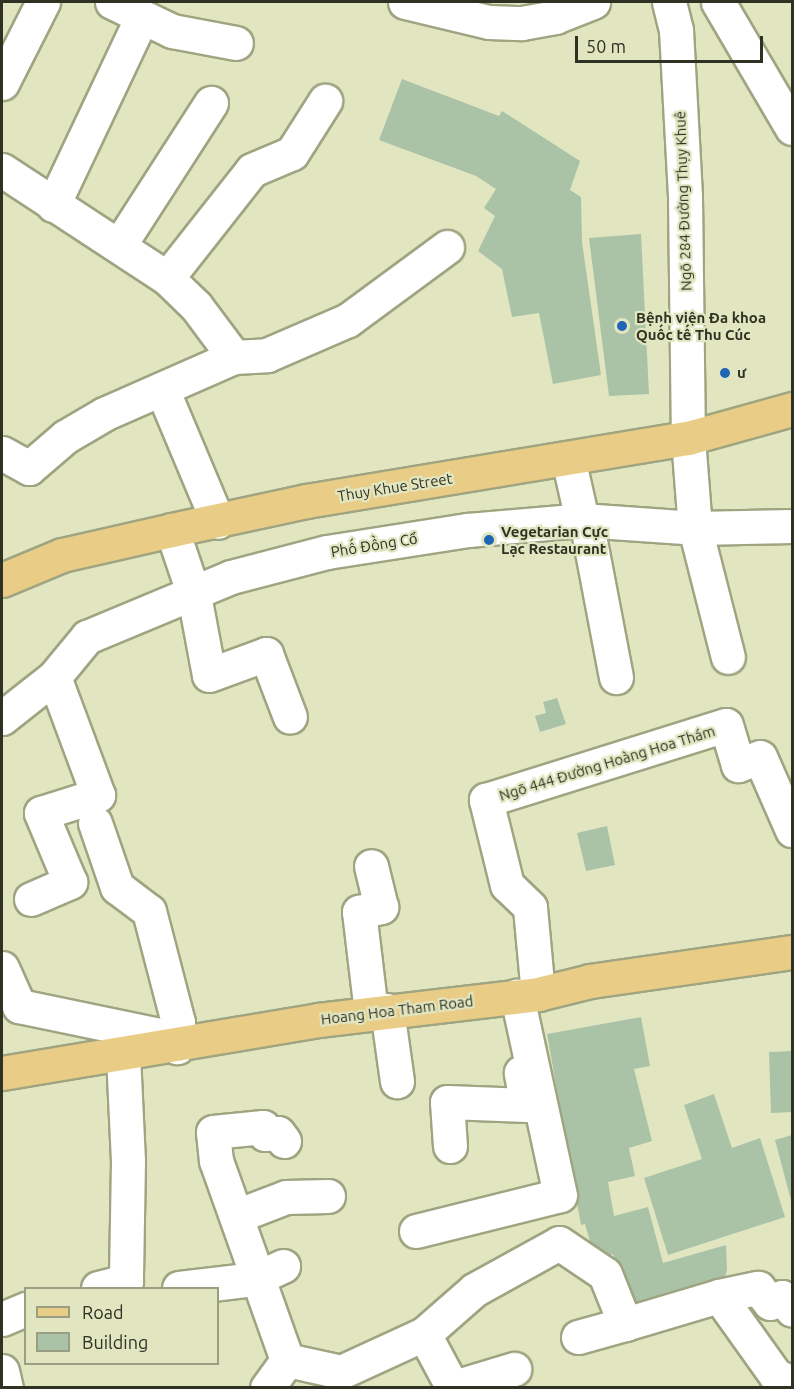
<!DOCTYPE html>
<meta charset="utf-8">
<style>
body{margin:0}
#map{position:relative;width:794px;height:1389px;overflow:hidden;background:#e1e6c1;font-family:Ubuntu,sans-serif}
div>[style]{position:absolute}
.building>*{inset:0;background:#aac3a7}
.roads{filter:drop-shadow(2px 0 #9fa481) drop-shadow(-2px 0 #9fa481) drop-shadow(0 2px #9fa481) drop-shadow(0 -2px #9fa481)}
.minor>*{height:33px;margin:-16.5px;padding:0 16.5px;transform-origin:16.5px;border-radius:16.5px;background:#fff}
.major>*{height:33px;margin:-16.5px;padding:0 16.5px;transform-origin:16.5px;border-radius:16.5px;background:#e9cd86}
.dots>*{width:16px;height:16px;translate:-50% -50%;box-sizing:border-box;border:3px solid #e1e6c1;border-radius:50%}
span{translate:-50% -50%;white-space:nowrap;text-align:center;line-height:1.15;-webkit-text-stroke:4.5px #e1e6c1;paint-order:stroke}
.street-label{font-size:15px;color:#2f3123}
.poi-label{font-size:15px;color:#2f3123;font-weight:700}
.left{translate:0 -50%;text-align:left}
.frame{position:absolute;inset:0;border:3px solid #2f3123;pointer-events:none}
.legend{position:absolute;left:24px;top:1287px;width:195px;height:78px;box-sizing:border-box;background:#e1e6c1;border:2px solid #9a9e82;margin:0;padding:8px 10px;list-style:none;font-size:18px;color:#2f3123}
.legend li{display:flex;align-items:center;gap:12px;height:30px}
.legend b{width:30px;border:2px solid #9a9e82}
.scale{position:absolute;left:575px;top:36px;width:188px;height:27px;box-sizing:border-box;border:3px solid #2f3123;border-top:0;padding-left:8px;font-size:18px;line-height:21px;white-space:nowrap;color:#2f3123;-webkit-text-stroke:4px #e1e6c1;paint-order:stroke}
</style>
<div id="map">
<div class="building">
<div style="clip-path:polygon(402px 79px,499px 116px,502px 111px,580px 161px,570px 190px,581px 197px,582px 242px,601px 375px,553px 384px,539px 313px,512px 317px,502px 269px,478px 251px,495px 216px,484px 208px,496px 189px,476px 176px,379px 140px)"></div>
<div style="clip-path:polygon(641px 234px,649px 394px,609px 396px,589px 238px)"></div>
<div style="clip-path:polygon(557px 698px,566px 724px,540px 732px,535px 716px,546px 713px,543px 702px)"></div>
<div style="clip-path:polygon(607px 826px,615px 865px,586px 871px,577px 833px)"></div>
<div style="clip-path:polygon(641px 1017px,650px 1066px,634px 1069px,652px 1141px,629px 1148px,635px 1176px,608px 1182px,614px 1216px,648px 1207px,663px 1263px,726px 1245px,727px 1269px,723px 1290px,631px 1318px,613px 1254px,595px 1259px,585px 1224px,581px 1225px,547px 1034px)"></div>
<div style="clip-path:polygon(792px 1051px,792px 1112px,771px 1113px,769px 1052px)"></div>
<div style="clip-path:polygon(714px 1094px,732px 1148px,760px 1138px,785px 1217px,668px 1255px,644px 1178px,702px 1159px,684px 1105px)"></div>
<div style="clip-path:polygon(792px 1135px,792px 1204px,775px 1140px)"></div>
</div>
<div class="roads">
<div class="minor">
<div style="left:112px;top:2px;width:67px;rotate:25.8deg"></div>
<div style="left:172px;top:31px;width:65px;rotate:10.6deg"></div>
<div style="left:405px;top:2px;width:86px;rotate:13.4deg"></div>
<div style="left:489px;top:22px;width:33px;rotate:2deg"></div>
<div style="left:522px;top:23px;width:34px;rotate:-10deg"></div>
<div style="left:555px;top:17px;width:41px;rotate:-21.5deg"></div>
<div style="left:669px;top:2px;width:29px;rotate:76deg"></div>
<div style="left:676px;top:30px;width:167px;rotate:86.9deg"></div>
<div style="left:685px;top:197px;width:241px;rotate:89.3deg"></div>
<div style="left:688px;top:438px;width:90px;rotate:85.6deg"></div>
<div style="left:695px;top:528px;width:133px;rotate:75.7deg"></div>
<div style="left:718px;top:2px;width:146px;rotate:59.6deg"></div>
<div style="left:2px;top:83px;width:91px;rotate:-63.2deg"></div>
<div style="left:2px;top:170px;width:197px;rotate:33.2deg"></div>
<div style="left:167px;top:278px;width:40px;rotate:44deg"></div>
<div style="left:196px;top:306px;width:64px;rotate:53.3deg"></div>
<div style="left:53px;top:205px;width:208px;rotate:-64.7deg"></div>
<div style="left:120px;top:244px;width:168px;rotate:-57.2deg"></div>
<div style="left:167px;top:278px;width:137px;rotate:-51.8deg"></div>
<div style="left:252px;top:170px;width:43px;rotate:-23deg"></div>
<div style="left:292px;top:153px;width:62px;rotate:-57.6deg"></div>
<div style="left:162px;top:389px;width:144px;rotate:67.2deg"></div>
<div style="left:2px;top:453px;width:31px;rotate:29deg"></div>
<div style="left:29px;top:468px;width:48px;rotate:-40.7deg"></div>
<div style="left:65px;top:437px;width:45px;rotate:-30.5deg"></div>
<div style="left:104px;top:414px;width:142px;rotate:-23.7deg"></div>
<div style="left:234px;top:357px;width:33px;rotate:-3deg"></div>
<div style="left:267px;top:355px;width:88px;rotate:-23.4deg"></div>
<div style="left:348px;top:320px;width:123px;rotate:-36.4deg"></div>
<div style="left:568px;top:458px;width:64px;rotate:77.3deg"></div>
<div style="left:586px;top:520px;width:160px;rotate:79.2deg"></div>
<div style="left:172px;top:530px;width:69px;rotate:71.3deg"></div>
<div style="left:194px;top:595px;width:81px;rotate:79.4deg"></div>
<div style="left:209px;top:675px;width:61px;rotate:-20.2deg"></div>
<div style="left:266px;top:654px;width:67px;rotate:69.1deg"></div>
<div style="left:2px;top:718px;width:66px;rotate:-38.3deg"></div>
<div style="left:54px;top:677px;width:52px;rotate:-50.5deg"></div>
<div style="left:87px;top:637px;width:156px;rotate:-22.6deg"></div>
<div style="left:231px;top:577px;width:99px;rotate:-14.6deg"></div>
<div style="left:327px;top:552px;width:143px;rotate:-8.9deg"></div>
<div style="left:468px;top:530px;width:114px;rotate:-5deg"></div>
<div style="left:582px;top:520px;width:113px;rotate:4deg"></div>
<div style="left:695px;top:528px;width:97px;rotate:-1.2deg"></div>
<div style="left:95px;top:823px;width:68px;rotate:71deg"></div>
<div style="left:117px;top:887px;width:40px;rotate:37deg"></div>
<div style="left:149px;top:911px;width:115px;rotate:75.4deg"></div>
<div style="left:178px;top:1022px;width:14px;rotate:111deg"></div>
<div style="left:173px;top:1035px;width:13px;rotate:72deg"></div>
<div style="left:31px;top:899px;width:43px;rotate:-23.6deg"></div>
<div style="left:70px;top:882px;width:75px;rotate:-112.8deg"></div>
<div style="left:41px;top:813px;width:60px;rotate:-17.5deg"></div>
<div style="left:98px;top:795px;width:126px;rotate:-110.4deg"></div>
<div style="left:2px;top:968px;width:42px;rotate:65.9deg"></div>
<div style="left:19px;top:1006px;width:138px;rotate:11.7deg"></div>
<div style="left:154px;top:1034px;width:26px;rotate:29deg"></div>
<div style="left:538px;top:994px;width:87px;rotate:-95.3deg"></div>
<div style="left:530px;top:907px;width:32px;rotate:-136deg"></div>
<div style="left:507px;top:885px;width:88px;rotate:-103.9deg"></div>
<div style="left:486px;top:800px;width:251px;rotate:-17.4deg"></div>
<div style="left:726px;top:725px;width:42px;rotate:73.3deg"></div>
<div style="left:738px;top:765px;width:23px;rotate:-20deg"></div>
<div style="left:760px;top:757px;width:80px;rotate:66.3deg"></div>
<div style="left:387px;top:1010px;width:72px;rotate:82deg"></div>
<div style="left:371px;top:1012px;width:101px;rotate:-96.8deg"></div>
<div style="left:359px;top:912px;width:23px;rotate:-13deg"></div>
<div style="left:381px;top:907px;width:42px;rotate:-103.7deg"></div>
<div style="left:123px;top:1055px;width:106px;rotate:87.3deg"></div>
<div style="left:128px;top:1161px;width:120px;rotate:91deg"></div>
<div style="left:450px;top:1146px;width:44px;rotate:-93.9deg"></div>
<div style="left:447px;top:1102px;width:80px;rotate:2.1deg"></div>
<div style="left:527px;top:1105px;width:33px;rotate:-101deg"></div>
<div style="left:239px;top:1215px;width:50px;rotate:-21deg"></div>
<div style="left:286px;top:1197px;width:42px;rotate:-1.4deg"></div>
<div style="left:416px;top:1231px;width:148px;rotate:-14deg"></div>
<div style="left:560px;top:1195px;width:204px;rotate:-102.2deg"></div>
<div style="left:255px;top:1279px;width:31px;rotate:-25deg"></div>
<div style="left:98px;top:1288px;width:29px;rotate:-14deg"></div>
<div style="left:179px;top:1288px;width:77px;rotate:-6.8deg"></div>
<div style="left:719px;top:1296px;width:40px;rotate:-12deg"></div>
<div style="left:758px;top:1288px;width:19px;rotate:51deg"></div>
<div style="left:770px;top:1303px;width:13px;rotate:-27deg"></div>
<div style="left:782px;top:1297px;width:16px;rotate:52deg"></div>
<div style="left:2px;top:1319px;width:26px;rotate:-23deg"></div>
<div style="left:424px;top:1334px;width:61px;rotate:61.8deg"></div>
<div style="left:578px;top:1337px;width:49px;rotate:-15.5deg"></div>
<div style="left:287px;top:1360px;width:55px;rotate:12.5deg"></div>
<div style="left:341px;top:1372px;width:91px;rotate:-24.6deg"></div>
<div style="left:424px;top:1334px;width:67px;rotate:-41.3deg"></div>
<div style="left:474px;top:1290px;width:97px;rotate:-28.9deg"></div>
<div style="left:559px;top:1243px;width:55px;rotate:34deg"></div>
<div style="left:605px;top:1274px;width:54px;rotate:68.2deg"></div>
<div style="left:625px;top:1324px;width:98px;rotate:-16.6deg"></div>
<div style="left:719px;top:1296px;width:98px;rotate:54.5deg"></div>
<div style="left:776px;top:1376px;width:17px;rotate:21deg"></div>
<div style="left:2px;top:1371px;width:17px;rotate:77deg"></div>
<div style="left:454px;top:1387px;width:63px;rotate:-16.7deg"></div>
<div style="left:267px;top:1388px;width:34px;rotate:-54deg"></div>
<div style="left:287px;top:1360px;width:211px;rotate:-109.6deg"></div>
<div style="left:216px;top:1161px;width:29px;rotate:-96deg"></div>
<div style="left:213px;top:1132px;width:50px;rotate:-5.7deg"></div>
<div style="left:263px;top:1127px;width:7px;rotate:74deg"></div>
<div style="left:265px;top:1134px;width:13px;rotate:-4deg"></div>
<div style="left:278px;top:1133px;width:10px;rotate:53deg"></div>
</div>
<div class="major">
<div style="left:2px;top:580px;width:65px;rotate:-22.6deg"></div>
<div style="left:62px;top:555px;width:113px;rotate:-12.8deg"></div>
<div style="left:172px;top:530px;width:137px;rotate:-12.2deg"></div>
<div style="left:306px;top:501px;width:387px;rotate:-9.4deg"></div>
<div style="left:688px;top:438px;width:108px;rotate:-15.6deg"></div>
<div style="left:2px;top:1073px;width:320px;rotate:-9.5deg"></div>
<div style="left:318px;top:1020px;width:222px;rotate:-6.7deg"></div>
<div style="left:538px;top:994px;width:54px;rotate:-14deg"></div>
<div style="left:590px;top:981px;width:204px;rotate:-8.2deg"></div>
</div>
</div>
<div class="dots">
<div style="left:622px;top:326px;background:#2065b6"></div>
<div style="left:725px;top:373px;background:#2065b6"></div>
<div style="left:489px;top:540px;background:#2065b6"></div>
</div>
<div class="street-label">
<span style="left:683px;top:201px;rotate:-92deg">Ngõ 284 Đường Thụy Khuê</span>
<span style="left:395px;top:487px;rotate:-9deg">Thuy Khue Street</span>
<span style="left:374px;top:545px;rotate:-9deg">Phố Đồng Cổ</span>
<span style="left:607px;top:763px;rotate:-17deg">Ngõ 444 Đường Hoàng Hoa Thám</span>
<span style="left:397px;top:1010px;rotate:-7deg">Hoang Hoa Tham Road</span>
</div>
<div class="poi-label">
<span class="left" style="left:636px;top:326px">Bệnh viện Đa khoa<br>Quốc tế Thu Cúc</span>
<span class="left" style="left:737px;top:373px">ư</span>
<span class="left" style="left:501px;top:540px">Vegetarian Cực<br>Lạc Restaurant</span>
</div>
<div class="frame"></div>
<ul class="legend">
<li><b style="height:8px;background:#e9cd86"></b>Road</li>
<li><b style="height:16px;background:#aac3a7"></b>Building</li>
</ul>
<div class="scale">50 m</div>
</div>
